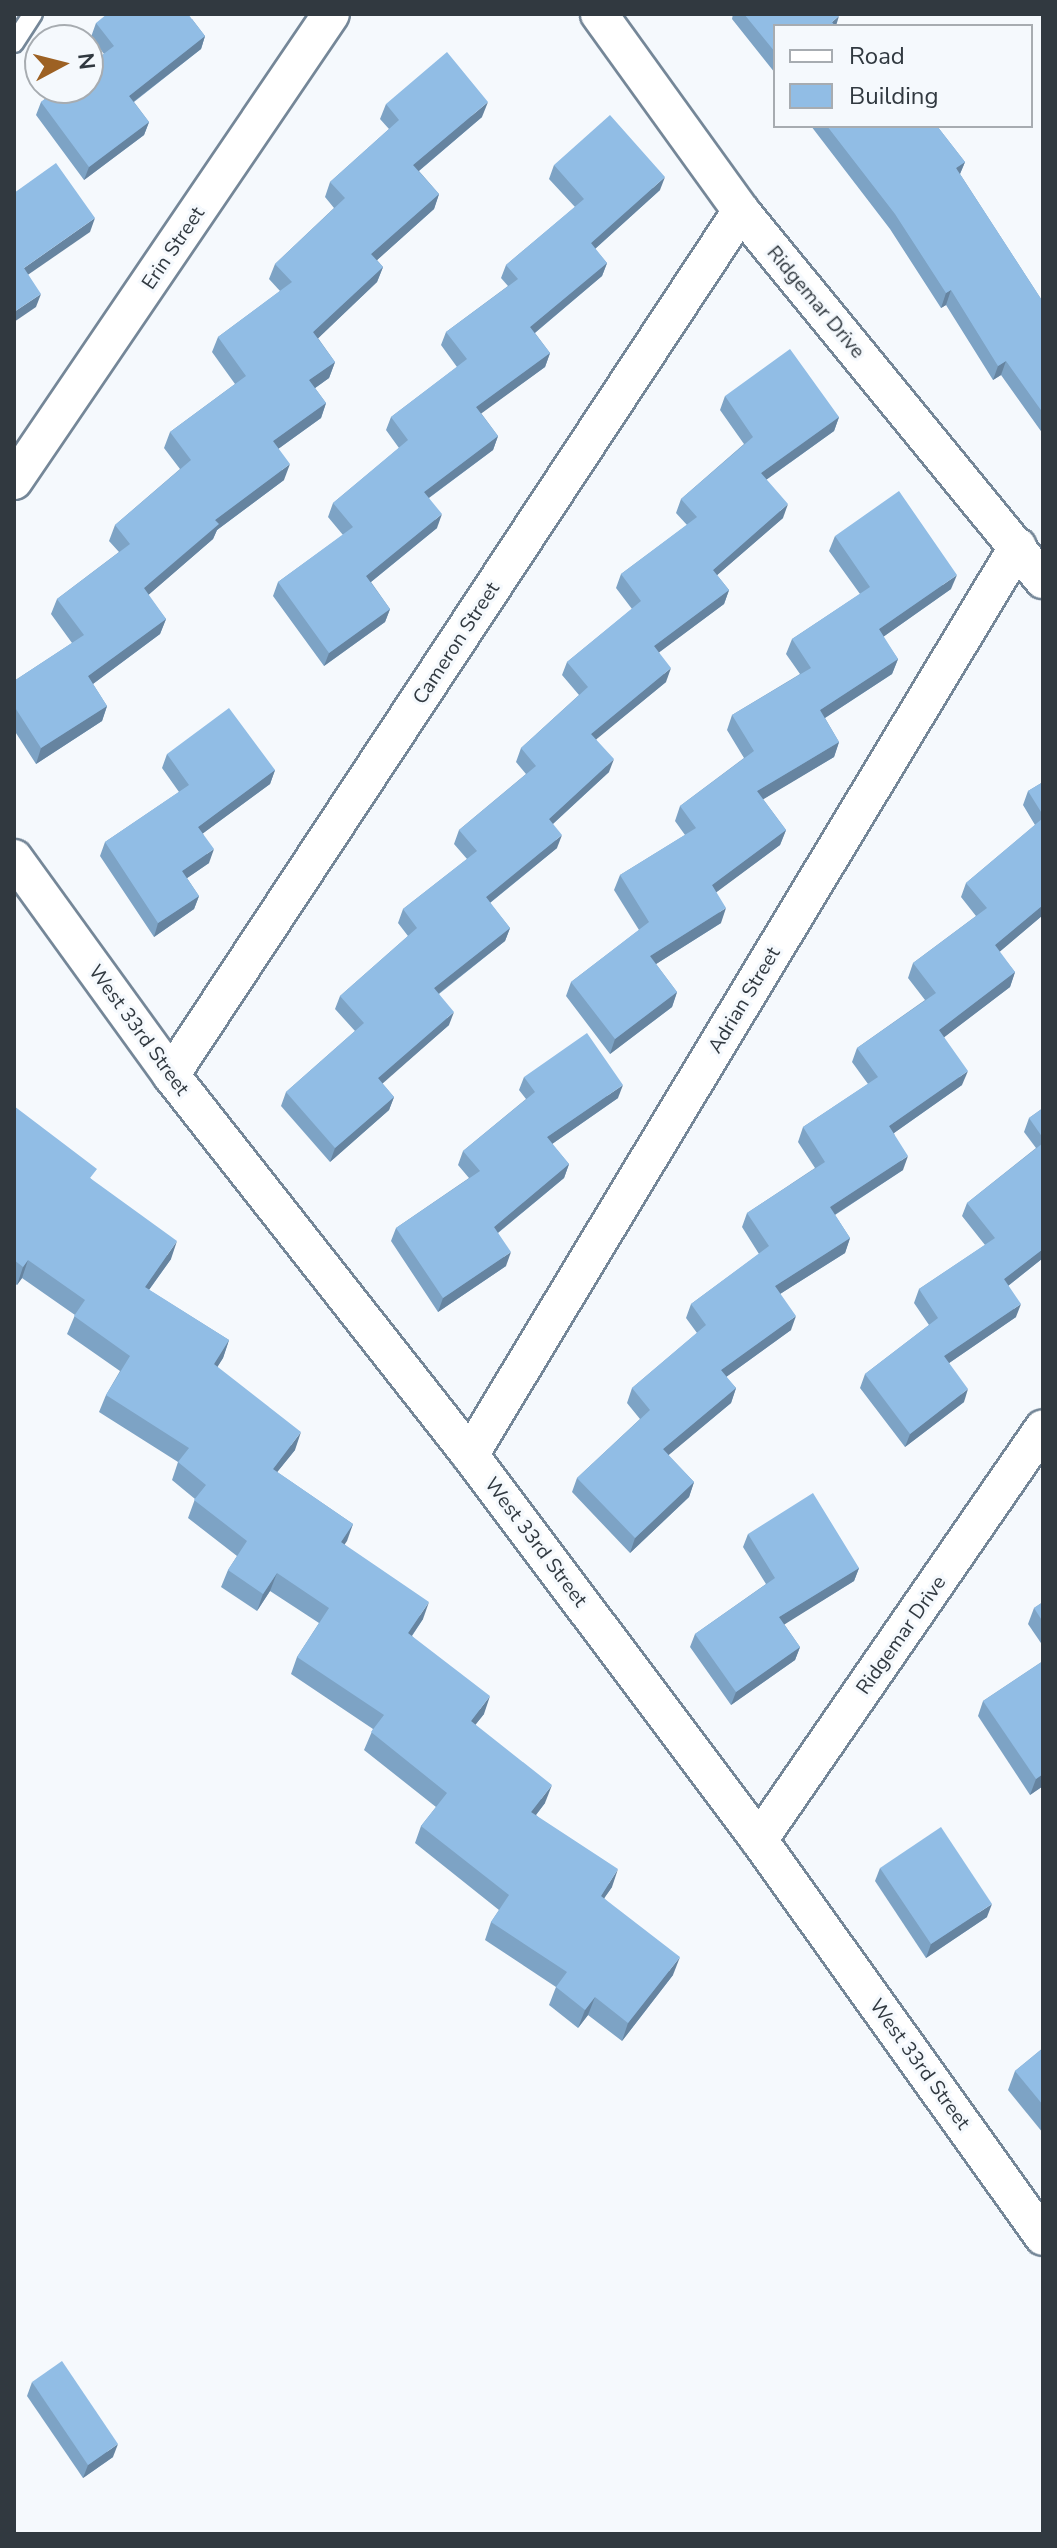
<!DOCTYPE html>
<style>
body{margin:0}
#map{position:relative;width:1057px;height:2548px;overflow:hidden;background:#f5f9fd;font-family:"Nunito Sans",sans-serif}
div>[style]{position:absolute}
.roads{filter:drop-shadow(2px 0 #758798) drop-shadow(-2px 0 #758798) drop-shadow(0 2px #758798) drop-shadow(0 -2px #758798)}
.service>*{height:18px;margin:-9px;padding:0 9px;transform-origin:9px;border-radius:9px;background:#fff}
.minor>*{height:36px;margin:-18px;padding:0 18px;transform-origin:18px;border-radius:18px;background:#fff}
.wall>*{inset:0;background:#7da3c5}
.shaded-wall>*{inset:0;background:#6684a0}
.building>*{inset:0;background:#91bde5}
span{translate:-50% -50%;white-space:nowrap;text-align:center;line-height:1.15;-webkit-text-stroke:6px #f5f9fd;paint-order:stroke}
.street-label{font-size:20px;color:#313940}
.frame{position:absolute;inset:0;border:16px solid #313940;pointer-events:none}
.legend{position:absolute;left:773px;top:24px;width:260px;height:104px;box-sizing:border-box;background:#f5f9fd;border:2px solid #a7acb1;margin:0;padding:10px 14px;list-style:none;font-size:24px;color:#313940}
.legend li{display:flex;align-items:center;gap:16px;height:40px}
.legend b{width:40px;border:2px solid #a7acb1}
.north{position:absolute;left:24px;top:24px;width:80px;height:80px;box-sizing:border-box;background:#f5f9fd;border:2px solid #a7acb1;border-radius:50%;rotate:83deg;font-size:22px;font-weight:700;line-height:32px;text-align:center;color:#313940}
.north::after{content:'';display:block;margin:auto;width:28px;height:36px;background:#9d6123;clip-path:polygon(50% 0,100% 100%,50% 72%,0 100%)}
</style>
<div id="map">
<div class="roads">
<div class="service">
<div style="left:14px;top:43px;width:35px;rotate:-57deg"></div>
</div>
<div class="minor">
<div style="left:599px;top:14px;width:243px;rotate:54.2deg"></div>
<div style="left:741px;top:211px;width:477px;rotate:50.7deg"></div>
<div style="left:14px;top:481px;width:564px;rotate:-55.83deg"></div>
<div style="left:14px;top:858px;width:268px;rotate:54.1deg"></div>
<div style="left:171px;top:1075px;width:484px;rotate:51.8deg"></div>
<div style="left:470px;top:1455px;width:481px;rotate:53.1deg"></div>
<div style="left:759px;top:1840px;width:488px;rotate:54.4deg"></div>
<div style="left:171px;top:1075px;width:1035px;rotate:-56.59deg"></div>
<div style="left:470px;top:1455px;width:1061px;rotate:-58.92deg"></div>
<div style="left:759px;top:1840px;width:500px;rotate:-55.4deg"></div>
</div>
</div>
<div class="wall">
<div style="clip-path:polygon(733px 14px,838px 14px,775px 26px,775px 73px,732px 19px)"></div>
<div style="clip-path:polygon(192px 19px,205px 36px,201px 49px,134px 102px,149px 122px,144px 135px,84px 180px,36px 115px,41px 102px,104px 54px,91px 37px,96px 23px)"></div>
<div style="clip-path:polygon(386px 104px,482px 117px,419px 171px,439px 194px,434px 209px,377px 260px,383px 267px,377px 282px,318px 338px,335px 362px,329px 378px,315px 388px,326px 403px,321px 418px,278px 449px,284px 480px,217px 530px,213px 539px,148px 595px,166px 619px,160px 634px,93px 684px,107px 706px,102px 721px,36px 764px,14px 730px,14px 681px,72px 643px,51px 614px,57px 599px,119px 552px,109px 541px,115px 525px,180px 469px,164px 448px,170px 432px,235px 384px,212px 352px,218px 337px,280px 291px,269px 279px,275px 264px,334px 208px,325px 197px,330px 182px,389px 129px,380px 119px)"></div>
<div style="clip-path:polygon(811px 126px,937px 126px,965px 162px,960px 174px,1043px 302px,1043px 434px,1001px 375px,993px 380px,946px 305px,941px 308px,890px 229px)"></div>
<div style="clip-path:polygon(554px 165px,660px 190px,595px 249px,607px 263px,602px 276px,535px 333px,550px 353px,545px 367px,481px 413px,498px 436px,493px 450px,429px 498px,437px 528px,371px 582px,390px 609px,385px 622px,324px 666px,273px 596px,278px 582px,343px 535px,328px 517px,333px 503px,399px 448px,386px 430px,391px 417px,457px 367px,441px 345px,446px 332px,508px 286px,501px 278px,506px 265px,575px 207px,549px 179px)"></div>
<div style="clip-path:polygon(725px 396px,839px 417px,834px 431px,766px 480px,783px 518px,717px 575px,729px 590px,724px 604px,659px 652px,666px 682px,596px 739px,609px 772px,553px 824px,557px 848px,490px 903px,510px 928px,505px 941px,439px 994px,449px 1025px,382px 1083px,394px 1097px,389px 1110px,330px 1162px,281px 1106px,286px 1092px,355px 1031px,335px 1009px,340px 996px,408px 936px,398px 923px,403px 909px,467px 859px,454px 844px,459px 830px,526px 774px,516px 762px,521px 748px,579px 695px,562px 675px,567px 662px,632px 609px,616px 588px,621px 574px,687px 525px,676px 513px,681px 499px,744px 444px,720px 410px)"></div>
<div style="clip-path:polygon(835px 536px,951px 589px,883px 637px,898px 659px,892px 674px,825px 718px,839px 742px,834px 757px,763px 799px,786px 830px,780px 845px,716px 892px,721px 923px,656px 964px,677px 992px,672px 1007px,610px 1054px,566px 996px,571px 982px,639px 930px,614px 890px,620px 875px,685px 835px,675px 821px,680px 806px,744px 758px,727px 730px,732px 715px,800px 674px,786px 654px,792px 639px,860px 594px,829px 551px)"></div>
<div style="clip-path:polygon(167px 754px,275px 770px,270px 784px,203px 833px,209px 863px,187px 878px,199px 896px,194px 909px,154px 937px,100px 856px,105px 842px,179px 792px,162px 768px)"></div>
<div style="clip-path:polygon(1043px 782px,1043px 915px,999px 952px,1015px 972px,1010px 987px,944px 1037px,962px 1085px,894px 1133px,903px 1170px,835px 1215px,850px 1238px,845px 1253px,780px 1294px,791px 1330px,726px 1377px,736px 1388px,731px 1403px,668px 1455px,694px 1482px,689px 1497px,630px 1553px,572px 1492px,577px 1478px,640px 1419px,627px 1403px,632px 1388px,697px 1333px,686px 1318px,691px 1304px,759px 1254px,742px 1227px,747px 1213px,815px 1168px,798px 1142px,803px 1127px,868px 1084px,852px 1062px,857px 1048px,925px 1000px,908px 978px,913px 963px,976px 916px,961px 897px,966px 883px,1035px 825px,1023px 805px,1028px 791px)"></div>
<div style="clip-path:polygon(524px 1077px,618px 1098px,552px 1144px,569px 1164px,564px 1178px,498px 1233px,506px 1266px,438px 1312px,391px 1241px,396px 1228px,469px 1178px,458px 1165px,463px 1151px,526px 1099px,519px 1090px)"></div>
<div style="clip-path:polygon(14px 1106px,92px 1180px,171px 1259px,149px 1290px,229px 1340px,223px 1358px,217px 1367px,295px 1450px,277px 1472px,353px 1524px,344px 1544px,423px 1619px,412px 1636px,484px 1714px,475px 1725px,545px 1803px,536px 1815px,612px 1887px,604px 1898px,673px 1975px,622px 2041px,588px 2015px,578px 2028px,549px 2005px,556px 1987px,485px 1940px,491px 1922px,499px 1910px,415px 1843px,421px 1826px,436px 1807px,364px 1750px,373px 1729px,291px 1674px,297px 1657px,319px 1623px,270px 1591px,257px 1611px,221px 1587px,228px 1570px,237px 1556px,188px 1518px,195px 1499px,172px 1480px,178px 1462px,99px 1412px,106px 1395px,120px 1371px,67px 1334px,75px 1315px,22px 1278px,17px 1285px,14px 1283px)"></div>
<div style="clip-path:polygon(1043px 1108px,1043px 1258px,1008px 1286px,1016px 1317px,949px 1363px,964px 1402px,905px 1447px,860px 1388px,865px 1374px,929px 1325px,914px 1303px,919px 1289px,985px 1245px,962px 1216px,967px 1203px,1036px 1148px,1024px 1132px,1029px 1118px)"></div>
<div style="clip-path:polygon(748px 1534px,859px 1568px,854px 1581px,784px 1624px,800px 1647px,795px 1660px,731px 1705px,690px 1647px,695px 1634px,766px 1584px,743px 1547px)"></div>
<div style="clip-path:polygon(1043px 1602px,1043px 1646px,1028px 1624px,1034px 1608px)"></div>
<div style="clip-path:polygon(1043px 1661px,1043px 1786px,1030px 1795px,978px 1716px,983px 1701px)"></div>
<div style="clip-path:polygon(880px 1868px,987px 1917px,926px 1958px,875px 1881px)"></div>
<div style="clip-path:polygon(1043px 2048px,1043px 2133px,1008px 2090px,1015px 2071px)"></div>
<div style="clip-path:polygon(32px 2382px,113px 2457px,83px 2478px,27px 2396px)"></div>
</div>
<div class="shaded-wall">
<div style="clip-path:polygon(839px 16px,836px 26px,830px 26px,832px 22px)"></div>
<div style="clip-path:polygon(205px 36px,201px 49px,124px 109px,129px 96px)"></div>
<div style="clip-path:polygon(488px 102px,482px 117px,408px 180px,413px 165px)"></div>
<div style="clip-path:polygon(149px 122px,144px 135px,84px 180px,89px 167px)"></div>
<div style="clip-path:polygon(965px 162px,959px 176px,956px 168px)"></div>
<div style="clip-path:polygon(665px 177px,660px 190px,586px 257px,591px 243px)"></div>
<div style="clip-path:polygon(439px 194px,434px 209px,366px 270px,371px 254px)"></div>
<div style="clip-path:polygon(95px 218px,90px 232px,19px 281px,24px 268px)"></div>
<div style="clip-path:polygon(607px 263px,602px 276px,525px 341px,530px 327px)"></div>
<div style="clip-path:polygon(383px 267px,377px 282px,308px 348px,313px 332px)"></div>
<div style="clip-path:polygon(951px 290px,946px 305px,941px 308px,946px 293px)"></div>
<div style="clip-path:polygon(41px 294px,36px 307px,14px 322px,14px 312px)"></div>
<div style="clip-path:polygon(550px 353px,545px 367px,471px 421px,476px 407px)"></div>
<div style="clip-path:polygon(1006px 361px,1001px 375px,993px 380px,998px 366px)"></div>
<div style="clip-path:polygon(335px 362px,329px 378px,304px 396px,309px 380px)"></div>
<div style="clip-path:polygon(326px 403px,321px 418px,267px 457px,273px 441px)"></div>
<div style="clip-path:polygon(839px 417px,834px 431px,756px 487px,761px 473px)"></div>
<div style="clip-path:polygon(498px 436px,493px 450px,419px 505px,424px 492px)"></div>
<div style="clip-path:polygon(290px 464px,284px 480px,217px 530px,213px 539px,138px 604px,144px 588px,215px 520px)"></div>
<div style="clip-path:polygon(788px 504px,783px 518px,708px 583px,713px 570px)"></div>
<div style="clip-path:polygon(442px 514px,437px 528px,361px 590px,366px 576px)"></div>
<div style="clip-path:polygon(957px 575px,951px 589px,873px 644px,879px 629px)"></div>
<div style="clip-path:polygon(729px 590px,724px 604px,649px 660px,654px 646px)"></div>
<div style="clip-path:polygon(390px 609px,385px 622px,324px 666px,329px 653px)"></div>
<div style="clip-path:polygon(166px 619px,160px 634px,82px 692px,88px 676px)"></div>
<div style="clip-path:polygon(898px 659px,892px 674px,814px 725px,820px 710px)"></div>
<div style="clip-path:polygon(671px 668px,666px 682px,587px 747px,591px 734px)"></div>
<div style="clip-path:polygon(107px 706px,102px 721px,36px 764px,41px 748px)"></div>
<div style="clip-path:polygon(839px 742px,834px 757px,752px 806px,757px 791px)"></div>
<div style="clip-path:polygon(614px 759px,609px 772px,544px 832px,549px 819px)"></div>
<div style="clip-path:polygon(275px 770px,270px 784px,194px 840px,198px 827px)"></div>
<div style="clip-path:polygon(786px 830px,780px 845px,706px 900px,712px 885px)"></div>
<div style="clip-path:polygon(562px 835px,557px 848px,481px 910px,486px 897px)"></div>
<div style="clip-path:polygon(214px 849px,209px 863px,177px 885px,182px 871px)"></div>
<div style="clip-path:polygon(199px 896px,194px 909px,154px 937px,158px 923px)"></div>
<div style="clip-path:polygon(1043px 905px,1043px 915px,990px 960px,995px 945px)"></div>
<div style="clip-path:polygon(726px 908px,721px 923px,645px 971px,650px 956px)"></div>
<div style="clip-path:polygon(510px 928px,505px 941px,429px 1001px,434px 988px)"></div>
<div style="clip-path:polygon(1015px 972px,1010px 987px,934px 1045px,939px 1030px)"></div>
<div style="clip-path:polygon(677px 992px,672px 1007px,610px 1054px,615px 1039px)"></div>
<div style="clip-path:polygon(454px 1012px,449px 1025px,373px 1092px,378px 1078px)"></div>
<div style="clip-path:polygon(968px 1071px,962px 1085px,884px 1140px,889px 1126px)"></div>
<div style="clip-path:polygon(623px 1085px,618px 1098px,542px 1151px,547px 1137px)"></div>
<div style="clip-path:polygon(394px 1097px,389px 1110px,330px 1162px,335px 1148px)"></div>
<div style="clip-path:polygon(908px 1156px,903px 1170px,825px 1221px,830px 1207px)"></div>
<div style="clip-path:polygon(569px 1164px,564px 1178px,489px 1240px,494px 1227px)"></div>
<div style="clip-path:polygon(850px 1238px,845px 1253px,769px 1301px,775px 1286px)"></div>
<div style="clip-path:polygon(177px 1241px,171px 1259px,138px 1305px,145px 1287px)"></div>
<div style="clip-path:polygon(1043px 1249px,1043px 1258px,999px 1293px,1004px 1279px)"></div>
<div style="clip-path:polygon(511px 1252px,506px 1266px,438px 1312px,443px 1298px)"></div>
<div style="clip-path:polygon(28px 1260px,22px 1278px,17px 1285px,23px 1267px)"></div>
<div style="clip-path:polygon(1021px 1304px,1016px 1317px,939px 1370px,944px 1356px)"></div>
<div style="clip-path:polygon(796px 1316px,791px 1330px,715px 1385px,721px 1370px)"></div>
<div style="clip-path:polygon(229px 1340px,223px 1358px,208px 1382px,214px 1364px)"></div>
<div style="clip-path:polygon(736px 1388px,731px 1403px,658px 1464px,663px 1449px)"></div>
<div style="clip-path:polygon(968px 1389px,964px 1402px,905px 1447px,910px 1434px)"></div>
<div style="clip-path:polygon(301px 1432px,295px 1450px,266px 1486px,273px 1469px)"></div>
<div style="clip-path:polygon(694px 1482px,689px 1497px,630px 1553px,635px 1538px)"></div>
<div style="clip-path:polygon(353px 1524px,347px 1541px,334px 1560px,341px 1542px)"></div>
<div style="clip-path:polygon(859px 1568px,854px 1581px,774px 1631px,779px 1617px)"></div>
<div style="clip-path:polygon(277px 1573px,270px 1591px,257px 1611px,263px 1594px)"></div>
<div style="clip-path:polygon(429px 1602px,423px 1619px,402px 1650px,408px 1633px)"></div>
<div style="clip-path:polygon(800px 1647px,795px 1660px,731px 1705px,736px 1692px)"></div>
<div style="clip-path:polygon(490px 1696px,484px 1714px,464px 1739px,471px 1721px)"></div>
<div style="clip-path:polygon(1043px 1774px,1043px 1786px,1030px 1795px,1036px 1779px)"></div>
<div style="clip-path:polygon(552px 1785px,545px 1803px,525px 1829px,531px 1812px)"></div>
<div style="clip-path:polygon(618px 1869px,612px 1887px,594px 1913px,601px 1896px)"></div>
<div style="clip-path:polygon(992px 1904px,987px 1917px,926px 1958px,931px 1944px)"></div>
<div style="clip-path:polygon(680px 1957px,673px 1975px,622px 2041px,628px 2023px)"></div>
<div style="clip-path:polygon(595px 1997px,588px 2015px,578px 2028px,585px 2010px)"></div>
<div style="clip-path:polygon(118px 2444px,113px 2457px,83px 2478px,88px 2465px)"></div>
</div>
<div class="building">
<div style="clip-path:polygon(107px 14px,188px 14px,205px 36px,129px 96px,149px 122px,89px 167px,41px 102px,59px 88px,88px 88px,88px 66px,114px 46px,96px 23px)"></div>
<div style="clip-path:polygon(744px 14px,838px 14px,839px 16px,832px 22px,835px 26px,775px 26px,775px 52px)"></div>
<div style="clip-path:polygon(447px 52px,488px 102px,413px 165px,439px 194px,371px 254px,383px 267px,313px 332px,335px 362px,309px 380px,326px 403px,273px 441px,290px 464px,215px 520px,219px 524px,144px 588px,166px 619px,88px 676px,107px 706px,41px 748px,14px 706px,14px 681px,84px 635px,57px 599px,130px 544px,115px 525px,191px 460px,170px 432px,246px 376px,218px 337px,292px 282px,275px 264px,345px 198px,330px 182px,399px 120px,386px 104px)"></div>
<div style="clip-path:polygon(610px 115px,665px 177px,591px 243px,607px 263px,530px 327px,550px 353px,476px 407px,498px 436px,424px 492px,442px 514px,366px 576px,390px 609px,329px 653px,278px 582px,353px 527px,333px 503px,408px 440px,391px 417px,467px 359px,446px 332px,518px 279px,506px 265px,584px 199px,554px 165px)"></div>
<div style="clip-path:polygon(827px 126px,937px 126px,965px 162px,956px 168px,1043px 302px,1043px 413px,1006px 361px,998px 366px,951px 290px,946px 293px,895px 214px)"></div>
<div style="clip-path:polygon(56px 163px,95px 218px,24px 268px,41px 294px,14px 312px,14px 193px)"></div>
<div style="clip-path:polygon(790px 349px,839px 417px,761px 473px,788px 504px,713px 570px,729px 590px,654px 646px,671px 668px,591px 734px,614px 759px,549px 819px,562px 835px,486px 897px,510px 928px,434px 988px,454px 1012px,378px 1078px,394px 1097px,335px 1148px,286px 1092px,364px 1023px,340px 996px,417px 928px,403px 909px,477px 851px,459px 830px,536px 766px,521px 748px,588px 687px,567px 662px,641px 601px,621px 574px,697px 517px,681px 499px,753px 437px,725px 396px)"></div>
<div style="clip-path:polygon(899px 491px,957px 575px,879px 629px,898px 659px,820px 710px,839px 742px,757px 791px,786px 830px,712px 885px,726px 908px,650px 956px,677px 992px,615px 1039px,571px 982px,649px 922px,620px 875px,696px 828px,680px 806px,754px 751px,732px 715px,811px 668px,792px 639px,870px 587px,835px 536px)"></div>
<div style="clip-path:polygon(229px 708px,275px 770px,198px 827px,214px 849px,182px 871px,199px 896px,158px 923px,105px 842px,189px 785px,167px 754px)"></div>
<div style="clip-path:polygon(1043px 782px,1043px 815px,1028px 791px)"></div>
<div style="clip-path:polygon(1043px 818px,1043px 905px,995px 945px,1015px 972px,939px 1030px,968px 1071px,889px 1126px,908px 1156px,830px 1207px,850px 1238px,775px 1286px,796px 1316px,721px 1370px,736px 1388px,663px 1449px,694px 1482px,635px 1538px,577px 1478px,650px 1410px,632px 1388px,706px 1325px,691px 1304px,769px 1246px,747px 1213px,825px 1162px,803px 1127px,878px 1077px,857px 1048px,936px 993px,913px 963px,987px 908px,966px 883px)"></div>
<div style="clip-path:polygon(587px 1033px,623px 1085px,547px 1137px,569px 1164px,494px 1227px,511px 1252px,443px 1298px,396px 1228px,480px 1171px,463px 1151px,535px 1092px,524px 1077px)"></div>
<div style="clip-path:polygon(14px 1106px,97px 1169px,90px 1178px,177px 1241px,145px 1287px,229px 1340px,214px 1364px,301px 1432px,273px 1469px,353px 1524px,341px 1542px,429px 1602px,408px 1633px,490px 1696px,471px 1721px,552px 1785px,531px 1812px,618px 1869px,601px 1896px,680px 1957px,628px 2023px,595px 1997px,585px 2010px,556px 1987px,567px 1972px,491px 1922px,509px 1895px,421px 1826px,447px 1793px,371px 1732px,384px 1715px,297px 1657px,329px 1608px,277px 1573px,263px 1594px,228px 1570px,247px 1541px,194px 1500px,206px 1485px,178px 1462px,189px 1448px,106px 1395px,130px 1356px,74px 1316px,85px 1300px,28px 1260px,23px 1267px,14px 1260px)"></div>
<div style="clip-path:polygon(1043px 1108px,1043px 1138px,1029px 1118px)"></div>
<div style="clip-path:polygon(1043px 1143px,1043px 1249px,1004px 1279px,1021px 1304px,944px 1356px,968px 1389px,910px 1434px,865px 1374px,938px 1318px,919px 1289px,995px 1238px,967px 1203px)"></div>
<div style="clip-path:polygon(813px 1493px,859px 1568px,779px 1617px,800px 1647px,736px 1692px,695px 1634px,775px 1578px,748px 1534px)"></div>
<div style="clip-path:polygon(1043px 1602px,1043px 1622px,1034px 1608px)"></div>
<div style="clip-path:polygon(1043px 1661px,1043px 1774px,1036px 1779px,983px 1701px)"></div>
<div style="clip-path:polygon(941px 1827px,992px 1904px,931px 1944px,880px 1868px)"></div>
<div style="clip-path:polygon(1043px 2048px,1043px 2105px,1015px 2071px)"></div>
<div style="clip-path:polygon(62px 2361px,118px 2444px,88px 2465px,32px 2382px)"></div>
</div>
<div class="street-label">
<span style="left:173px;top:248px;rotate:-56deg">Erin Street</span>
<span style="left:816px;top:302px;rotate:50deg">Ridgemar Drive</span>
<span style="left:456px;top:643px;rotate:-57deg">Cameron Street</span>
<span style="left:744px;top:1000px;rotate:-59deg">Adrian Street</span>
<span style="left:139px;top:1030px;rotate:54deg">West 33rd Street</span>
<span style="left:536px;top:1542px;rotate:53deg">West 33rd Street</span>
<span style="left:901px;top:1635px;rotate:-55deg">Ridgemar Drive</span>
<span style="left:920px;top:2064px;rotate:54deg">West 33rd Street</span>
</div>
<div class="frame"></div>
<ul class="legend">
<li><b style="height:10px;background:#fff"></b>Road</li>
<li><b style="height:22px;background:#91bde5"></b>Building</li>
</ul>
<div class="north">N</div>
</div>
